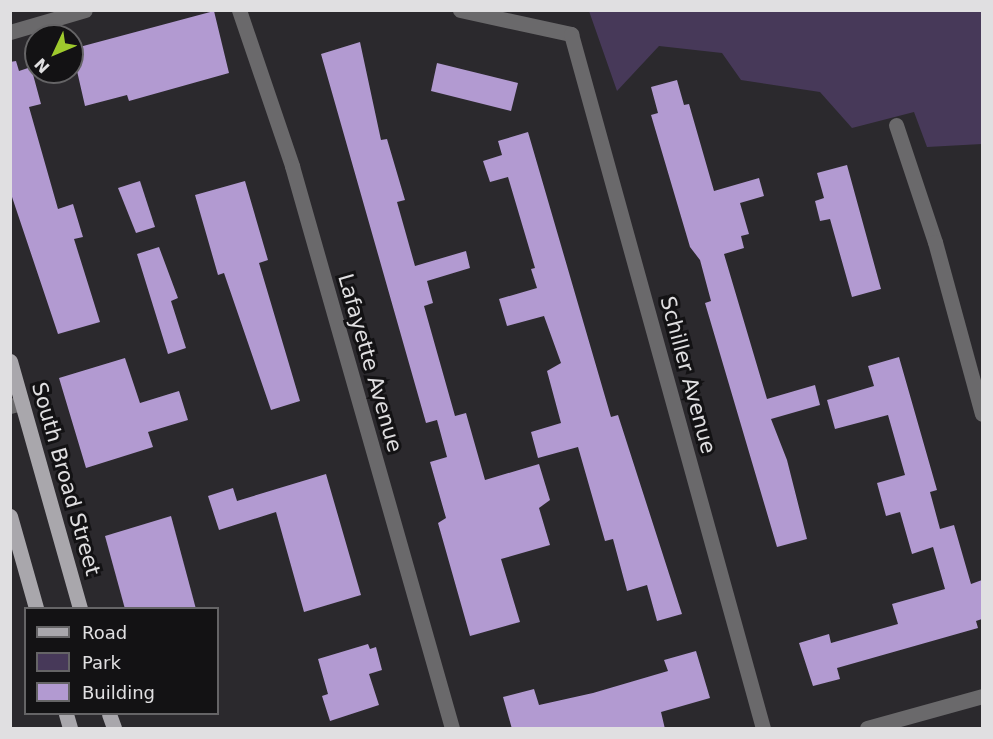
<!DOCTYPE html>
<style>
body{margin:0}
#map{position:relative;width:993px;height:739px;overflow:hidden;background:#2b292d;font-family:"DejaVu Sans",sans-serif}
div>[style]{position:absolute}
.green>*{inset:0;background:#473959}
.building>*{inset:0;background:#b29ad1}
.minor>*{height:15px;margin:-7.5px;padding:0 7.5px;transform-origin:7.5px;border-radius:7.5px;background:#6a696b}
.primary>*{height:15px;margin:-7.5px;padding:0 7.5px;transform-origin:7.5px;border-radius:7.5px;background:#a9a7ac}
span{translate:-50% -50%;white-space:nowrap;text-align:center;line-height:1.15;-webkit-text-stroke:6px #131214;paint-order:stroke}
.street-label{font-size:21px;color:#e0dfe1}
.frame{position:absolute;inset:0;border:12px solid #e0dfe1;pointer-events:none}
.legend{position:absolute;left:24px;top:607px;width:195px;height:108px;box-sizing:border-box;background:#131214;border:2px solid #656466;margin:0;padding:8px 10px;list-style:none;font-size:18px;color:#e0dfe1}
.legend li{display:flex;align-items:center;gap:12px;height:30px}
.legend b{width:30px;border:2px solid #656466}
.north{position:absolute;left:24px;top:24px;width:60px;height:60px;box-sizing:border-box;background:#131214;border:2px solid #656466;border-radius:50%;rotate:226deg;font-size:16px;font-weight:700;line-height:24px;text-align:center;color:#e0dfe1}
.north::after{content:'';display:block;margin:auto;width:21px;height:27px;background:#9fca2d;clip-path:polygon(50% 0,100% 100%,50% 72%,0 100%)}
</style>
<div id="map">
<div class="green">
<div style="clip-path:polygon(589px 11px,982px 11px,982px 144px,927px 147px,914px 112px,852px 128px,820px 92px,741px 80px,722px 53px,659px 46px,617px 91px)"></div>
</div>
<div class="building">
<div style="clip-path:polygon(214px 11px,229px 73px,129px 101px,127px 95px,85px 106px,72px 49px)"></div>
<div style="clip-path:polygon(360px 42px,381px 140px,387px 139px,405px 200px,397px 202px,415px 266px,466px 251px,470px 268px,427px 281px,433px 303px,424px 306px,455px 416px,466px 413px,485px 480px,539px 464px,550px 500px,539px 508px,550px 545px,501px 559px,520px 622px,470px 636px,438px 523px,446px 518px,430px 462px,447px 457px,437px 420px,426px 423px,321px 54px)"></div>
<div style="clip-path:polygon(16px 61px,19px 71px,31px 67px,41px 104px,29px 107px,58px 209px,73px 204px,83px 237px,74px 239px,100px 322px,58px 334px,10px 191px,10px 62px)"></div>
<div style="clip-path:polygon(437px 63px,518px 83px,511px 111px,431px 91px)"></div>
<div style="clip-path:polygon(677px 80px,684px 105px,689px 104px,714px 191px,759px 178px,764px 196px,740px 203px,749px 234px,741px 236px,744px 248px,724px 254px,767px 399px,815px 385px,820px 405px,771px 419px,787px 460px,807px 539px,777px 547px,705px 303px,711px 301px,700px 260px,690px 247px,651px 115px,658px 113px,651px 87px)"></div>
<div style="clip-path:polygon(528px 132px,611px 417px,618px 415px,682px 614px,657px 621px,647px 585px,627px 591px,613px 539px,605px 541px,578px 447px,538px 458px,531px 432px,561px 423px,547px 371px,561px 363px,544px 316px,507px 326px,499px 299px,537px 288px,531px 269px,535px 268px,508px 177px,490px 182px,483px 161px,502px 155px,498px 141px)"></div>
<div style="clip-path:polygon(847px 165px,881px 289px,852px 297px,830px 219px,820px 221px,815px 201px,824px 198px,817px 173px)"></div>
<div style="clip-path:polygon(140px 181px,155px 227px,136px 233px,118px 188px)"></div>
<div style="clip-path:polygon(245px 181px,268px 260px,259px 263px,300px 401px,271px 410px,224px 273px,218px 275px,195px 195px)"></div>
<div style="clip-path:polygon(159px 247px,178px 298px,171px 301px,186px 348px,168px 354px,137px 254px)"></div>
<div style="clip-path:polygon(899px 357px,937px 490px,930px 492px,940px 529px,954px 525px,971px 584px,982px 580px,982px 619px,976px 621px,978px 628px,837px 668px,840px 679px,813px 686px,799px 643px,829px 634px,831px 643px,898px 624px,892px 604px,945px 589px,933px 547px,912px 554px,900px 512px,886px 516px,877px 483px,905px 475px,888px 415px,835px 429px,827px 400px,874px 386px,868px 366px)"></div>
<div style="clip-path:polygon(125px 358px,140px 403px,179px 391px,188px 420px,148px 432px,153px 447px,86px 468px,59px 378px)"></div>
<div style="clip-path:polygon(326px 474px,361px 595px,304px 612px,276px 512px,219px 530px,208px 496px,233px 488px,237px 501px)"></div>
<div style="clip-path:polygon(171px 516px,196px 609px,125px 609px,105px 536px)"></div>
<div style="clip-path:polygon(368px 644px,370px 649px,376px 647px,382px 670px,369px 674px,379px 705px,330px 721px,322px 696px,328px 694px,318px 659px)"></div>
<div style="clip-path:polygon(696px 651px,710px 698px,661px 712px,665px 729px,512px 729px,503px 697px,534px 689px,539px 705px,593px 693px,668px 671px,664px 660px)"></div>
</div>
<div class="minor">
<div style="left:239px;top:10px;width:165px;rotate:71.2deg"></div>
<div style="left:292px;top:166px;width:584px;rotate:74.11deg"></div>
<div style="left:460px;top:10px;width:114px;rotate:12.2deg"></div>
<div style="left:571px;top:34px;width:720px;rotate:74.54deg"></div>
<div style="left:10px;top:32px;width:78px;rotate:-16.3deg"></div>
<div style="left:896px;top:125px;width:123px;rotate:71.6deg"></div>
<div style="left:935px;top:242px;width:178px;rotate:74.7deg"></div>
<div style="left:10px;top:406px;width:12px;rotate:-14deg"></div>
<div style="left:867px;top:728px;width:119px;rotate:-15.5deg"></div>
</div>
<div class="primary">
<div style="left:10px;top:361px;width:257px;rotate:74.2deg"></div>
<div style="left:10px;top:516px;width:96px;rotate:74.2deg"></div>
<div style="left:66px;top:714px;width:15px;rotate:74deg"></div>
<div style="left:109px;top:714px;width:15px;rotate:70deg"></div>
</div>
<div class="street-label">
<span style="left:370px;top:363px;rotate:74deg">Lafayette Avenue</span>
<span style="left:688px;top:375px;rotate:75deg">Schiller Avenue</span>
<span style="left:66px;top:479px;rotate:74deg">South Broad Street</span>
</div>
<div class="frame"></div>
<ul class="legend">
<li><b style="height:8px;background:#a9a7ac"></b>Road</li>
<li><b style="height:16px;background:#473959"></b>Park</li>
<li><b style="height:16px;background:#b29ad1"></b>Building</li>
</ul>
<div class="north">N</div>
</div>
